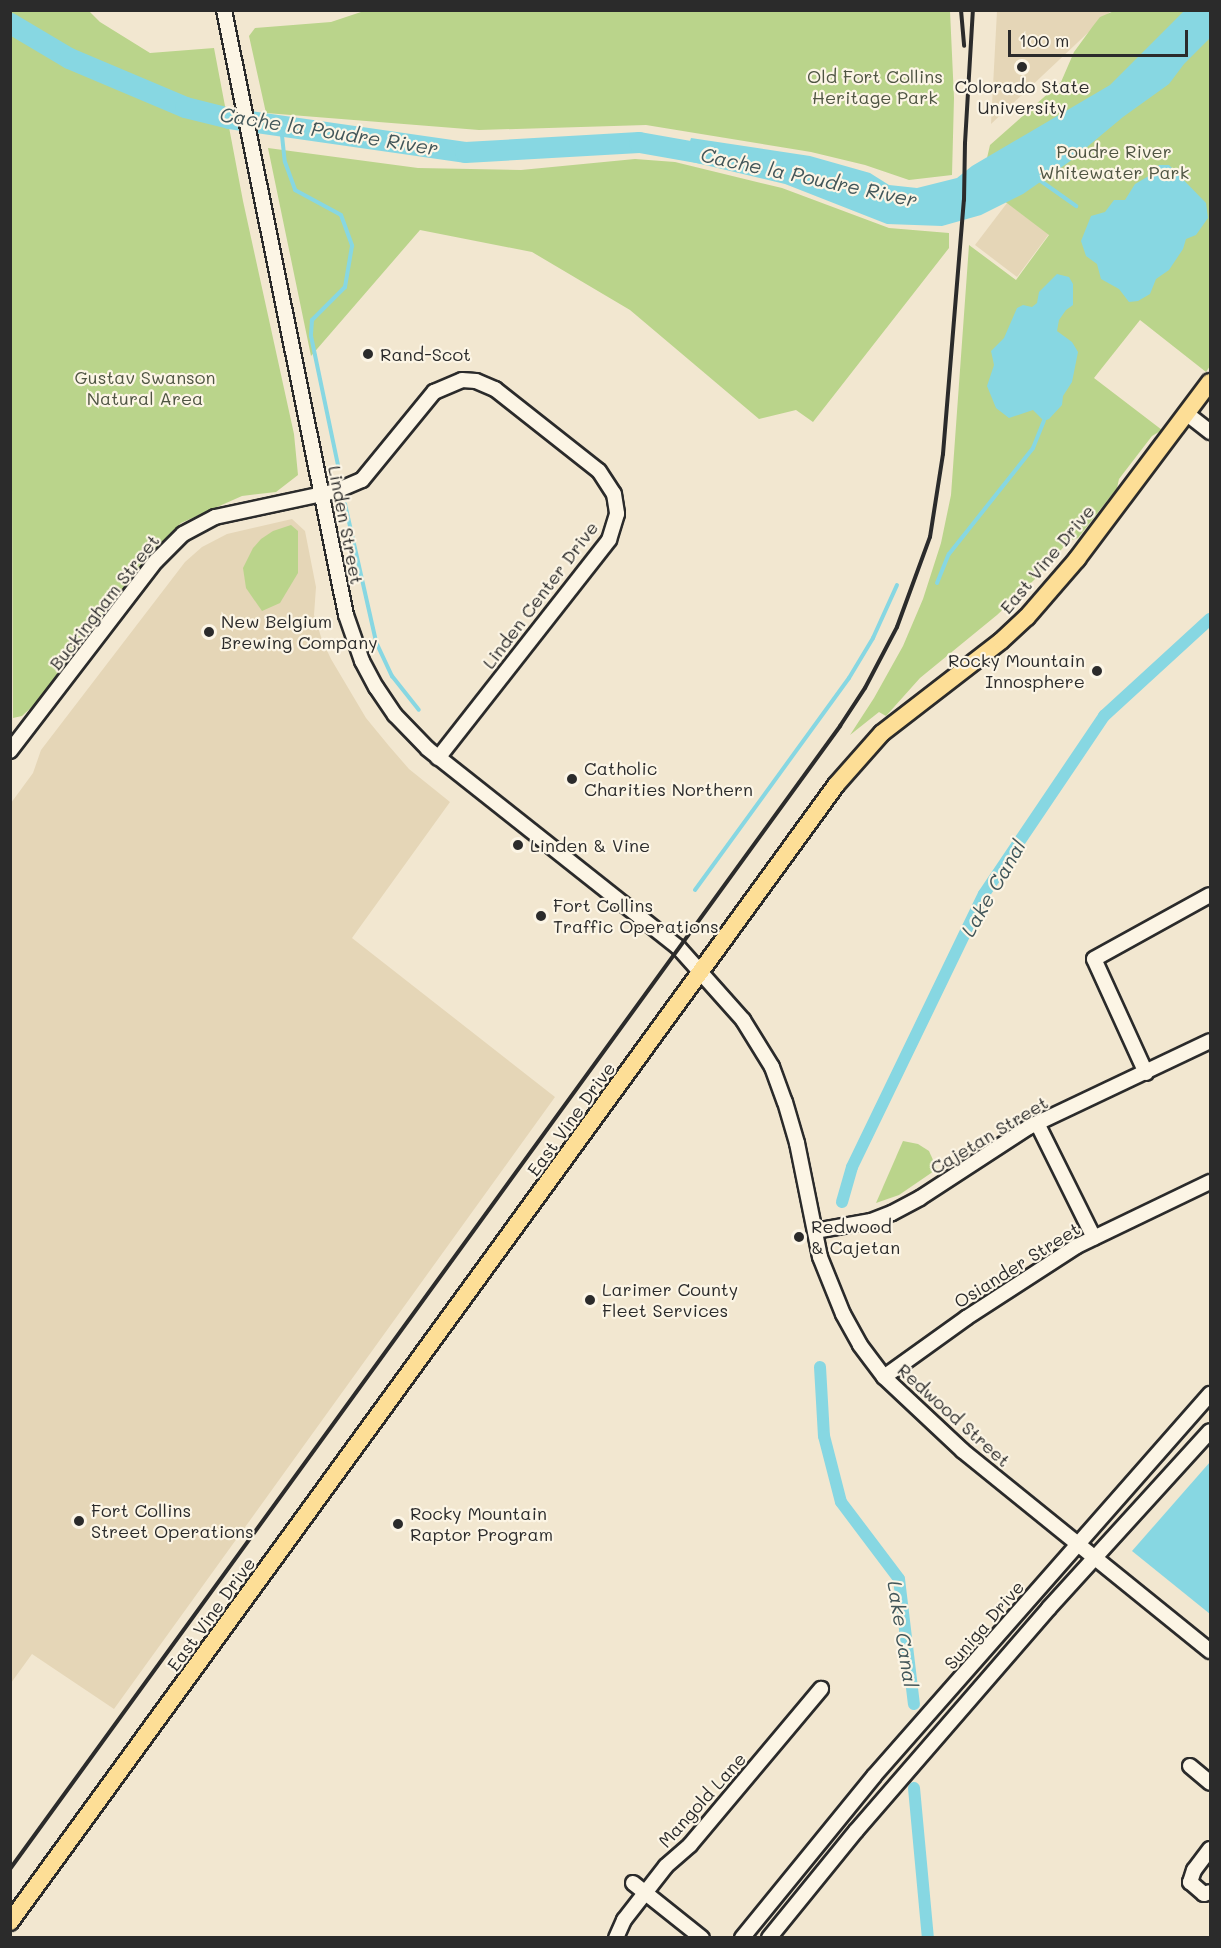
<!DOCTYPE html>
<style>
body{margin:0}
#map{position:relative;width:1221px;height:1948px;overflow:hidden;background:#f2e7d0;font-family:Mali,sans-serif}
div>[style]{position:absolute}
.built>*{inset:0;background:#e5d6b7}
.green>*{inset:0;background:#bad48b}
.water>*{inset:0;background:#87d7e2}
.stream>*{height:4px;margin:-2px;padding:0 2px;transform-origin:2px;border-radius:2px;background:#87d7e2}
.canal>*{height:12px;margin:-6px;padding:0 6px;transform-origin:6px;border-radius:6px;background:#87d7e2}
.river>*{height:21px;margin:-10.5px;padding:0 10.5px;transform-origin:10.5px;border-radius:10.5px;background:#87d7e2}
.roads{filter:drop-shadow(2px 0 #2b2b2b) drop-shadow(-2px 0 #2b2b2b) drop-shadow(0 2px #2b2b2b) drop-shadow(0 -2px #2b2b2b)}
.minor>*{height:14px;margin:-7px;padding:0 7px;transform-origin:7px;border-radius:7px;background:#fcf5e5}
.major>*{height:16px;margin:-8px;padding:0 8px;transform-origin:8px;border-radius:8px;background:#fdde96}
.rail>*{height:4px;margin:-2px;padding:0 2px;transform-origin:2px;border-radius:2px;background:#2b2b2b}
.dots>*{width:16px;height:16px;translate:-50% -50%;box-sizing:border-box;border:3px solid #fcf5e5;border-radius:50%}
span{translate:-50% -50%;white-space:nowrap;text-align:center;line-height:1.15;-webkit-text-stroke:4.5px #fcf5e5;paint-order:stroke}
.park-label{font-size:18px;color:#4f5543}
.poi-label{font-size:18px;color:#2b2b2b}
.left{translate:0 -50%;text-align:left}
.right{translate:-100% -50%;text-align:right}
.street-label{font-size:18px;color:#2b2b2b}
.water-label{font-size:20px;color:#425659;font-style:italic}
.frame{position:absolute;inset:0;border:12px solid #2b2b2b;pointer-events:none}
.scale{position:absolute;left:1008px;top:30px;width:180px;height:27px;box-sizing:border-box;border:3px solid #2b2b2b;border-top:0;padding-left:8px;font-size:18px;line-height:21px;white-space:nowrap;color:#2b2b2b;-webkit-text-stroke:4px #fcf5e5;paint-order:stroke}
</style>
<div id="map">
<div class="built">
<div style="clip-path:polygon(997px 11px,1111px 11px,991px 124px)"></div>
<div style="clip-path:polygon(1007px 203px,1049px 234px,1017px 277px,975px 245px)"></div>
<div style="clip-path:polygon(292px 519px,305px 531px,316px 587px,314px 615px,322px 640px,331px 659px,366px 718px,389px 746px,409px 769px,450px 802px,352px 938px,555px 1097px,114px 1709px,32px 1654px,11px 1683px,11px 803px,33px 773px,41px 750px,185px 562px,202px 547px,227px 534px)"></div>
</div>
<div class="green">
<div style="clip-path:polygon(367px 10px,950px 11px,954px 98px,952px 175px,909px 180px,865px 165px,811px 152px,646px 125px,479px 130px,266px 113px,249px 36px,255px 28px,331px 22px)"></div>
<div style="clip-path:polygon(10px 11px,89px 11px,100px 22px,150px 53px,214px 48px,243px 201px,294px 434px,298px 475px,276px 492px,242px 496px,181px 523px,149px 555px,37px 702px,22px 716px,13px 718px)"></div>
<div style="clip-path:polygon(1114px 11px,1210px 11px,1210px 366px,1206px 372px,1140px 320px,1094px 378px,1162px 430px,1152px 436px,1119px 479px,1117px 488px,1078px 538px,1069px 541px,1034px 580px,997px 615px,920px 678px,886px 716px,879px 712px,850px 735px,874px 698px,903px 646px,923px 599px,941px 543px,951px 495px,969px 245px,1016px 280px,1049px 235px,991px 191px,984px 171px,990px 145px,1061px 82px,1074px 52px,1093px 26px,1100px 17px)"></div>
<div style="clip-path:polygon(268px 148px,418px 168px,521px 170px,635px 159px,675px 162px,782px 188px,889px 228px,949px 233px,949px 248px,813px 422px,796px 410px,759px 419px,630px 310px,532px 252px,420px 230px,311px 356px)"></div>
<div style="clip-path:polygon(291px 525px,298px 531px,298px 573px,280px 603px,262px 611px,246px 588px,243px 568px,253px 548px,261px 539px,273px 531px)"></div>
<div style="clip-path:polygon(903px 1141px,918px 1144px,929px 1151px,937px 1169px,899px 1195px,876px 1203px)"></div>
</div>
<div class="water">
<div style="clip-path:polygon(1184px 11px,1210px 11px,1210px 38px,1184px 64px,1169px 84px,1123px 117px,1069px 162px,1023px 194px,981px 215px,942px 226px,887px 224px,785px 184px,684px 160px,691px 138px,810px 156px,870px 173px,889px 185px,917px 188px,957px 178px,972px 166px,1110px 85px)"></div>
<div style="clip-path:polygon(1159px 165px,1169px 165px,1206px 203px,1208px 218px,1196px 235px,1186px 239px,1183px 249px,1169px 270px,1156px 279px,1150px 294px,1138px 301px,1129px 302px,1119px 289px,1101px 279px,1097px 264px,1086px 256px,1081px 241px,1091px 216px,1105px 212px,1114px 200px,1125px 200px,1135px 184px,1154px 173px)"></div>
<div style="clip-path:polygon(1057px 274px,1069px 277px,1073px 284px,1073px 305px,1066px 310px,1059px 320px,1057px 331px,1072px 342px,1078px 352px,1072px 382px,1063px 396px,1062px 405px,1049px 419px,1044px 421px,1033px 410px,1009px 418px,996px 408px,987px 386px,994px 365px,991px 351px,1004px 338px,1017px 308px,1023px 305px,1032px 307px,1037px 303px,1039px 292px)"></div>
<div style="clip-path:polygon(1210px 1462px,1210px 1614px,1132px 1551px)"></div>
</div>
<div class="stream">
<div style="left:281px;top:126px;width:36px;rotate:84deg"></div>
<div style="left:285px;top:162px;width:30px;rotate:70deg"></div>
<div style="left:295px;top:190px;width:52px;rotate:28.5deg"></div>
<div style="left:341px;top:215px;width:33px;rotate:70deg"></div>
<div style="left:352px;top:246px;width:42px;rotate:99.7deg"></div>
<div style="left:345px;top:287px;width:47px;rotate:135deg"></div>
<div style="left:312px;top:320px;width:16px;rotate:94deg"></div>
<div style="left:311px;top:336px;width:132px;rotate:78.2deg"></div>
<div style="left:1038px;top:179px;width:47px;rotate:35.4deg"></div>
<div style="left:345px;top:504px;width:141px;rotate:77.3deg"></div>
<div style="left:376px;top:642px;width:38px;rotate:65deg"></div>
<div style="left:392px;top:676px;width:43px;rotate:51.5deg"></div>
<div style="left:937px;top:583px;width:31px;rotate:-68deg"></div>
<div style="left:949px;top:554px;width:135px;rotate:-51.6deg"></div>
<div style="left:1033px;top:448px;width:29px;rotate:-68deg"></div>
<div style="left:695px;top:890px;width:262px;rotate:-54deg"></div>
<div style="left:849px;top:678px;width:47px;rotate:-59deg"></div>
<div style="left:873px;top:638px;width:58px;rotate:-65.6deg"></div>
</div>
<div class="canal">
<div style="left:842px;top:1202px;width:36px;rotate:-74deg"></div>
<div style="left:852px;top:1167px;width:303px;rotate:-64.2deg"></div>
<div style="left:984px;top:894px;width:215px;rotate:-56deg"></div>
<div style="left:1104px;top:716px;width:144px;rotate:-42.5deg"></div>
<div style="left:820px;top:1367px;width:69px;rotate:86.7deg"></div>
<div style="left:824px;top:1436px;width:68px;rotate:75.6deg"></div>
<div style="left:841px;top:1502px;width:96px;rotate:53deg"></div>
<div style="left:899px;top:1579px;width:126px;rotate:83.2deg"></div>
<div style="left:914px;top:1788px;width:151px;rotate:84.7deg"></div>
</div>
<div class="river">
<div style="left:10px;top:23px;width:69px;rotate:30.7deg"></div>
<div style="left:69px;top:58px;width:126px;rotate:22.9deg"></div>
<div style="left:185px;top:107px;width:45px;rotate:14deg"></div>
<div style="left:229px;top:118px;width:238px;rotate:8.2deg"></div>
<div style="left:465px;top:152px;width:174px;rotate:-3.3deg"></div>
<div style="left:639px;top:142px;width:75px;rotate:10deg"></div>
</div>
<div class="roads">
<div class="minor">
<div style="left:224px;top:10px;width:617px;rotate:78.6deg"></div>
<div style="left:346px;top:615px;width:49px;rotate:70.8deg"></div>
<div style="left:362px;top:661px;width:30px;rotate:62deg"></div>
<div style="left:376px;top:687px;width:34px;rotate:56deg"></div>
<div style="left:395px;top:715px;width:47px;rotate:45.9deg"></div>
<div style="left:428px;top:749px;width:319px;rotate:38.4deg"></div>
<div style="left:678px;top:947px;width:98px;rotate:48.3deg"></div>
<div style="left:743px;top:1020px;width:55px;rotate:58.3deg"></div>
<div style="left:772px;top:1067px;width:37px;rotate:70deg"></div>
<div style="left:785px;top:1102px;width:43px;rotate:73.7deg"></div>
<div style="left:797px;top:1143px;width:116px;rotate:78.6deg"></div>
<div style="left:820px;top:1257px;width:61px;rotate:68deg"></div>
<div style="left:843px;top:1314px;width:35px;rotate:61deg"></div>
<div style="left:860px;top:1345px;width:40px;rotate:53deg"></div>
<div style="left:884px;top:1377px;width:108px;rotate:43.1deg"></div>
<div style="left:963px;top:1451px;width:318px;rotate:39deg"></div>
<div style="left:1186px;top:413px;width:31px;rotate:38deg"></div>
<div style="left:10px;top:751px;width:240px;rotate:-52.5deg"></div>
<div style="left:156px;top:561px;width:38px;rotate:-45deg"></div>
<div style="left:183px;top:534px;width:36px;rotate:-28deg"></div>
<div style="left:215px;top:517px;width:124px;rotate:-12.1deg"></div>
<div style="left:336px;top:491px;width:28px;rotate:-23deg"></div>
<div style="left:362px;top:480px;width:114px;rotate:-50.7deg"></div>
<div style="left:434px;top:392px;width:30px;rotate:-23deg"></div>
<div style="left:462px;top:380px;width:14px;rotate:4deg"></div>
<div style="left:476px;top:381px;width:21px;rotate:23deg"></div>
<div style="left:495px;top:389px;width:132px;rotate:38.3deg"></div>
<div style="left:599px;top:471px;width:27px;rotate:57deg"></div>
<div style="left:614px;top:494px;width:20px;rotate:81deg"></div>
<div style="left:617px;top:514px;width:27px;rotate:107deg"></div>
<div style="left:609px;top:540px;width:277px;rotate:128.1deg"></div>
<div style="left:1146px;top:1073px;width:125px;rotate:-114.5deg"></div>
<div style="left:1094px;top:959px;width:132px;rotate:-28.9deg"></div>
<div style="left:1037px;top:1123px;width:128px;rotate:63.6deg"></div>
<div style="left:815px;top:1231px;width:57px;rotate:-10.1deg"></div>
<div style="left:871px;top:1221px;width:22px;rotate:-21deg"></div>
<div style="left:892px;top:1213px;width:32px;rotate:-28deg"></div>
<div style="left:920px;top:1198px;width:130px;rotate:-33.1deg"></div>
<div style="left:1029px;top:1127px;width:200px;rotate:-25.4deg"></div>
<div style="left:884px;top:1377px;width:101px;rotate:-35.7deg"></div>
<div style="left:966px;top:1318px;width:132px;rotate:-33deg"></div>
<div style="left:1077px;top:1246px;width:148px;rotate:-25.7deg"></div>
<div style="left:1190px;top:1766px;width:26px;rotate:40deg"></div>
<div style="left:1210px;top:1849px;width:26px;rotate:127deg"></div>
<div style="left:1194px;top:1870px;width:13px;rotate:108deg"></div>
<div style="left:1190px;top:1882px;width:18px;rotate:41deg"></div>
<div style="left:1204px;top:1894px;width:6px;rotate:-18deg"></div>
<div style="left:633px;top:1883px;width:88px;rotate:38.6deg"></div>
<div style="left:616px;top:1938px;width:20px;rotate:-66deg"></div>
<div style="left:624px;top:1920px;width:68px;rotate:-52.1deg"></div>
<div style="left:666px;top:1866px;width:32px;rotate:-41deg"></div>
<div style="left:690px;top:1845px;width:204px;rotate:-50deg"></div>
<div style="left:742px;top:1938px;width:209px;rotate:-50.8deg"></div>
<div style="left:874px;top:1776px;width:509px;rotate:-48.67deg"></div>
<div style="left:769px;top:1938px;width:138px;rotate:-50.9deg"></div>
<div style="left:856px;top:1831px;width:295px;rotate:-49.1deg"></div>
<div style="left:1049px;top:1608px;width:239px;rotate:-47.7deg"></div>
</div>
<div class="major">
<div style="left:10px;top:1922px;width:1405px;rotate:-54deg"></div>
<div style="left:836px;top:785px;width:69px;rotate:-48.5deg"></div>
<div style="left:882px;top:733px;width:150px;rotate:-37.7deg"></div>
<div style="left:1001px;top:641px;width:35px;rotate:-43deg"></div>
<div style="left:1027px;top:617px;width:77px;rotate:-49.2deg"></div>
<div style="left:1077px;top:559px;width:221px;rotate:-53.1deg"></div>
</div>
</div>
<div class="rail">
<div style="left:961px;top:10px;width:36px;rotate:85deg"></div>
<div style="left:10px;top:1869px;width:1413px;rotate:-54.01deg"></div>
<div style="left:840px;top:726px;width:45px;rotate:-56.7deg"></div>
<div style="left:865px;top:688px;width:69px;rotate:-62.3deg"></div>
<div style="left:897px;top:627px;width:96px;rotate:-69.9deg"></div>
<div style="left:930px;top:537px;width:84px;rotate:-81.1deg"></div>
<div style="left:943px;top:454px;width:255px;rotate:-85.3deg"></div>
<div style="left:964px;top:200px;width:57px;rotate:-89deg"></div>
<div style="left:965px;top:143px;width:133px;rotate:-86.6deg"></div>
</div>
<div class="dots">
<div style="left:1022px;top:67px;background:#2b2b2b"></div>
<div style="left:368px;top:354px;background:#2b2b2b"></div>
<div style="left:209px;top:632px;background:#2b2b2b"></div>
<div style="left:1097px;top:671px;background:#2b2b2b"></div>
<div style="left:572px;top:779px;background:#2b2b2b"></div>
<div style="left:518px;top:845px;background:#2b2b2b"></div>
<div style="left:541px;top:916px;background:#2b2b2b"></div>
<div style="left:799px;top:1237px;background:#2b2b2b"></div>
<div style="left:590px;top:1300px;background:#2b2b2b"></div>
<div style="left:79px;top:1521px;background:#2b2b2b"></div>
<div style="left:398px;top:1524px;background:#2b2b2b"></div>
</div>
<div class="park-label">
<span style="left:875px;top:87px">Old Fort Collins<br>Heritage Park</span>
<span style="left:1114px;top:162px">Poudre River<br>Whitewater Park</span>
<span style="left:145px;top:388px">Gustav Swanson<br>Natural Area</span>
</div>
<div class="poi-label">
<span style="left:1022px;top:97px">Colorado State<br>University</span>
<span class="left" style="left:380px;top:354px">Rand-Scot</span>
<span class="left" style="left:221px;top:632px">New Belgium<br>Brewing Company</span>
<span class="right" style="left:1085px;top:671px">Rocky Mountain<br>Innosphere</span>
<span class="left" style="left:584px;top:779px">Catholic<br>Charities Northern</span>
<span class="left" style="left:530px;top:845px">Linden &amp; Vine</span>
<span class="left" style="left:553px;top:916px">Fort Collins<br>Traffic Operations</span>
<span class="left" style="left:811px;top:1237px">Redwood<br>&amp; Cajetan</span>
<span class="left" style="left:602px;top:1300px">Larimer County<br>Fleet Services</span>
<span class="left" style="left:91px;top:1521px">Fort Collins<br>Street Operations</span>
<span class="left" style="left:410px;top:1524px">Rocky Mountain<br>Raptor Program</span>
</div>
<div class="street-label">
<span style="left:346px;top:525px;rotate:79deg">Linden Street</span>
<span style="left:1047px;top:559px;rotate:-50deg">East Vine Drive</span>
<span style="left:540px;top:595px;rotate:-53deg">Linden Center Drive</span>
<span style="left:104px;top:602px;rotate:-52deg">Buckingham Street</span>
<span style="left:571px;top:1119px;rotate:-54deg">East Vine Drive</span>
<span style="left:989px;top:1135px;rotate:-31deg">Cajetan Street</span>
<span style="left:1017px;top:1265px;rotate:-32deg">Osiander Street</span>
<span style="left:954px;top:1415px;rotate:42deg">Redwood Street</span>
<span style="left:211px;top:1614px;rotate:-54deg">East Vine Drive</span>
<span style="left:984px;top:1625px;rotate:-49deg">Suniga Drive</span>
<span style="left:702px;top:1800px;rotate:-48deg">Mangold Lane</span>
</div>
<div class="water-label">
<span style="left:329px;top:131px;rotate:9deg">Cache la Poudre River</span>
<span style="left:809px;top:177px;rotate:12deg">Cache la Poudre River</span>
<span style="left:993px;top:888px;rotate:-60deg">Lake Canal</span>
<span style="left:903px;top:1634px;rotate:81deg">Lake Canal</span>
</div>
<div class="frame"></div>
<div class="scale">100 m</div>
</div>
